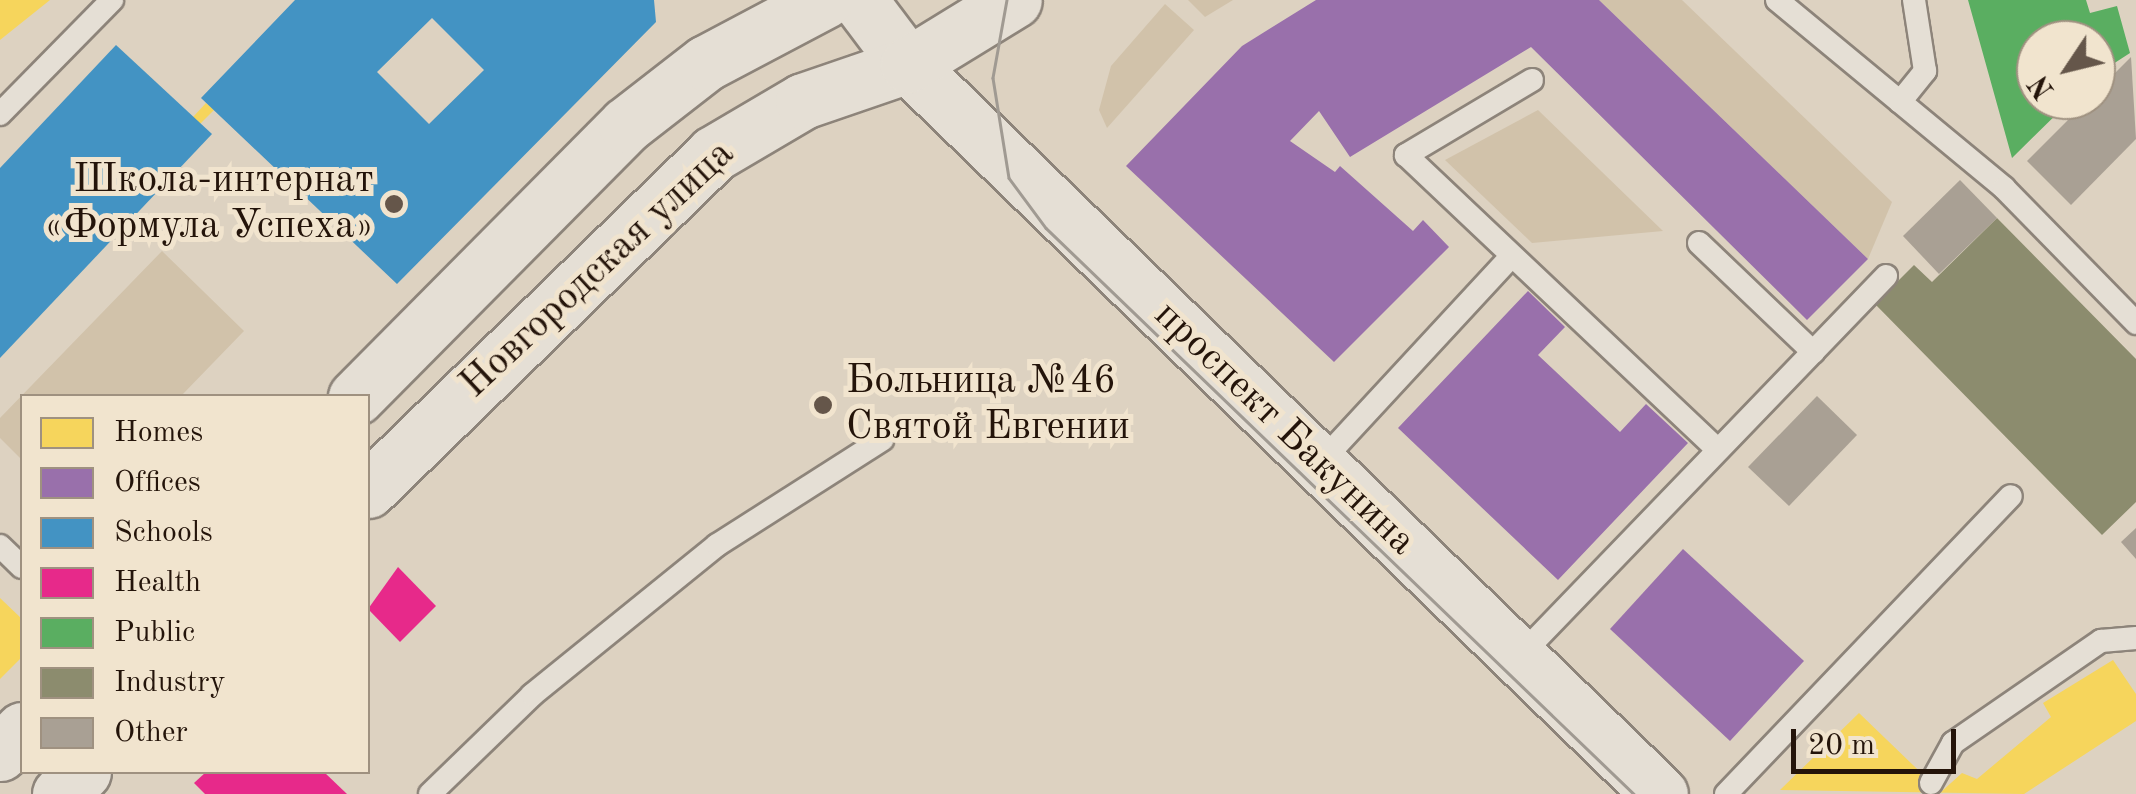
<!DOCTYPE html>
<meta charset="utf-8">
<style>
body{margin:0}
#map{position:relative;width:2136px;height:794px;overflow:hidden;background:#ddd2c1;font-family:"Old Standard TT",serif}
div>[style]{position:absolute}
.green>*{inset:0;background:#d1c2aa}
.homes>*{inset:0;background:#f6d55c}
.offices>*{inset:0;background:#9970ab}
.schools>*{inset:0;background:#4393c3}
.health>*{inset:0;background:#e7298a}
.public>*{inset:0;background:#5aae61}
.industry>*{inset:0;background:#8c8c6e}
.building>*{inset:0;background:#a9a094}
.roads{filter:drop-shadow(2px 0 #8d847a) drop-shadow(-2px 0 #8d847a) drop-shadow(0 2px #8d847a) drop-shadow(0 -2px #8d847a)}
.service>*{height:22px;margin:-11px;padding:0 11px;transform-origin:11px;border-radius:11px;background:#e5dfd5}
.tertiary>*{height:55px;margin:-27.5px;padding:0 27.5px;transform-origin:27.5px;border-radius:27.5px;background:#e5dfd5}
.tram>*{height:2.5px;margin:-1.25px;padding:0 1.25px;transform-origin:1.25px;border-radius:1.25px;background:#a09a92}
.dots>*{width:28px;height:28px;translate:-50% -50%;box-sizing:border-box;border:5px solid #f1e4ce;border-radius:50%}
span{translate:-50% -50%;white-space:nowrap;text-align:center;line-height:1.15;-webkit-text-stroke:10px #f1e4ce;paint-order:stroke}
.poi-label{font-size:40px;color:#24140a}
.right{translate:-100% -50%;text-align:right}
.left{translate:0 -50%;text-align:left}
.street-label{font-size:40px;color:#24140a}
.legend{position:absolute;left:20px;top:394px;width:350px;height:380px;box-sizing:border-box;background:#f1e4ce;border:2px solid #9f9180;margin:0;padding:12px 18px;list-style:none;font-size:30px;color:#24140a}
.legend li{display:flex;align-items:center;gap:20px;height:50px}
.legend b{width:50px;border:2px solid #9f9180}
.north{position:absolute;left:2016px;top:20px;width:100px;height:100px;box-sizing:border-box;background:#f1e4ce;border:2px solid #9f9180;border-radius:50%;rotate:235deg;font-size:28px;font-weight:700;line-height:40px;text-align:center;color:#24140a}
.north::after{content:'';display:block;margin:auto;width:35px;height:45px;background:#65564a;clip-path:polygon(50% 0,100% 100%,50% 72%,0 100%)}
.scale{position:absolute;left:1791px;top:729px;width:165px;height:45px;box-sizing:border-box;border:5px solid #24140a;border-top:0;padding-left:12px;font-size:30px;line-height:35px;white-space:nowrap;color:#24140a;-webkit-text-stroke:8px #f1e4ce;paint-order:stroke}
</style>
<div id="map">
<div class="green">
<div style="clip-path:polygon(1188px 0,1233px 0,1205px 17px)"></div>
<div style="clip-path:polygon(1599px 0,1682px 0,1892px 202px,1868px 259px)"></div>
<div style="clip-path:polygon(1165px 4px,1194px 30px,1107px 128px,1099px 110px,1111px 66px)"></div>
<div style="clip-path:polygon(1538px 110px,1663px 231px,1532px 243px,1445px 160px)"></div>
<div style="clip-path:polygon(162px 251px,244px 331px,181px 396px,22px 397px,22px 460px,0 438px,0 418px)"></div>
</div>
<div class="homes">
<div style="clip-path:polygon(0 0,50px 0,0 40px)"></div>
<div style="clip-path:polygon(206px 103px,214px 110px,200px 124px,193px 117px)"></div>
<div style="clip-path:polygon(0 598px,22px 619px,22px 657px,0 679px)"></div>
<div style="clip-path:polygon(2113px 660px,2136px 694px,2136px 721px,2024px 794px,1780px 790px,1859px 713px,1941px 792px,1962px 773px,1977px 779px,2051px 717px,2043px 703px)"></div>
</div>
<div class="offices">
<div style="clip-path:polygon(1316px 0,1599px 0,1868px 259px,1807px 320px,1531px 47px,1350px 157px,1319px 111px,1290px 141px,1335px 172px,1340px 166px,1413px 231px,1423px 220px,1449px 247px,1334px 362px,1126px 166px,1242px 46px)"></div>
<div style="clip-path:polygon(1528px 291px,1565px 327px,1538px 355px,1620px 432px,1646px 404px,1688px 443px,1558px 580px,1398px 428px)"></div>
<div style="clip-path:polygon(1683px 549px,1804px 661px,1730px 741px,1610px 629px)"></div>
</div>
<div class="schools">
<div style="clip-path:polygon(evenodd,295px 0,654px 0,656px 22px,397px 284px,201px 98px,295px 0,432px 18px,484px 70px,429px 124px,377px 72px,432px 18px)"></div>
<div style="clip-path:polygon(116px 45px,212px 134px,0 358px,0 168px)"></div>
</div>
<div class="health">
<div style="clip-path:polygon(398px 567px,436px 606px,400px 642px,368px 609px)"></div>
<div style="clip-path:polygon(206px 772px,324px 772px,347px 794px,205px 794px,194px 783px)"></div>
</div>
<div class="public">
<div style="clip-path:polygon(1968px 0,2086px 0,2090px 13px,2117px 6px,2130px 53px,2096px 75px,2096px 40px,2036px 40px,2036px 100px,2071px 100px,2012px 158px)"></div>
</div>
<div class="industry">
<div style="clip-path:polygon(1997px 218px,2136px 359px,2136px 502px,2102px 535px,1875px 304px,1914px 265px,1932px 282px)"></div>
</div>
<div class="building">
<div style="clip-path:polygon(2131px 57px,2136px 139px,2071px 205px,2027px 161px)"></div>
<div style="clip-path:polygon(1960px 180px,1997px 218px,1939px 274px,1903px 236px)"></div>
<div style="clip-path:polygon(1817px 396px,1857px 435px,1789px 506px,1748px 467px)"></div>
<div style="clip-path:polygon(2136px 528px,2136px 559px,2121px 542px)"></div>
</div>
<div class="roads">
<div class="service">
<div style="left:1777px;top:0;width:295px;rotate:39.6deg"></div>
<div style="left:2004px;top:188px;width:189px;rotate:45.6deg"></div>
<div style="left:1532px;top:80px;width:147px;rotate:149.2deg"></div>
<div style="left:1406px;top:155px;width:429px;rotate:43.4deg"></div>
<div style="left:1900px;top:102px;width:40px;rotate:-51deg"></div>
<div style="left:1925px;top:71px;width:72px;rotate:-98.8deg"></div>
<div style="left:0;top:114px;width:160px;rotate:-45.5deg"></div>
<div style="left:1699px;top:243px;width:158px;rotate:43.7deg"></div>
<div style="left:1320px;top:463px;width:281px;rotate:-47.2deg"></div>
<div style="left:0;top:546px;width:30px;rotate:44deg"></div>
<div style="left:1519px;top:657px;width:529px;rotate:-46.07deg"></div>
<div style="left:1931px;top:783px;width:46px;rotate:-61.2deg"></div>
<div style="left:1953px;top:743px;width:180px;rotate:-34.6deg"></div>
<div style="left:2101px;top:641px;width:35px;rotate:-5deg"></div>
<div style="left:430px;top:794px;width:142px;rotate:-44.1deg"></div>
<div style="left:532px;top:695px;width:238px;rotate:-39deg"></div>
<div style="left:717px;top:545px;width:196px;rotate:-32.5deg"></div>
<div style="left:1726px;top:794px;width:412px;rotate:-46.3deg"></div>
</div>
<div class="tertiary">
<div style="left:859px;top:0;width:81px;rotate:53deg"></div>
<div style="left:908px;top:65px;width:1047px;rotate:44.11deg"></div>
<div style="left:356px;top:397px;width:383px;rotate:-45.2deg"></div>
<div style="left:626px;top:125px;width:101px;rotate:-37.8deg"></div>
<div style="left:706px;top:63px;width:135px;rotate:-27.9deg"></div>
<div style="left:368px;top:490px;width:482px;rotate:-44.2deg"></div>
<div style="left:713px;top:154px;width:104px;rotate:-30.5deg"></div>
<div style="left:803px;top:101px;width:111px;rotate:-18.9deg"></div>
<div style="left:908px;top:65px;width:124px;rotate:-31.5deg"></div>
<div style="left:0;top:753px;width:32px;rotate:-46deg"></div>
<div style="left:60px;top:794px;width:32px;rotate:-44deg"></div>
</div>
</div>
<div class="tram">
<div style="left:1007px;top:0;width:79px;rotate:100.2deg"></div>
<div style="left:993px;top:78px;width:101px;rotate:80.9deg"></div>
<div style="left:1009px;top:178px;width:62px;rotate:53.5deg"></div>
<div style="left:1046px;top:228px;width:816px;rotate:43.91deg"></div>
</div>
<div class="dots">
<div style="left:394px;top:204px;background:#65564a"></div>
<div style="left:823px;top:405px;background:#65564a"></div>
</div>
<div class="poi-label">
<span class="right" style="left:374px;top:204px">Школа-интернат<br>«Формула Успеха»</span>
<span class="left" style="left:846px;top:405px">Больница №46<br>Святой Евгении</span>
</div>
<div class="street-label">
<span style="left:598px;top:270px;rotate:-43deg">Новгородская улица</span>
<span style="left:1284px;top:429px;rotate:44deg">проспект Бакунина</span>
</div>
<ul class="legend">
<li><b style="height:28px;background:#f6d55c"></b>Homes</li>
<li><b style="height:28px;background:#9970ab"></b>Offices</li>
<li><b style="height:28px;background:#4393c3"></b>Schools</li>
<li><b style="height:28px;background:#e7298a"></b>Health</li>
<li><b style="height:28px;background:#5aae61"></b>Public</li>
<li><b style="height:28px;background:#8c8c6e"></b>Industry</li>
<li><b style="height:28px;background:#a9a094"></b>Other</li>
</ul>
<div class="north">N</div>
<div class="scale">20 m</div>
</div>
